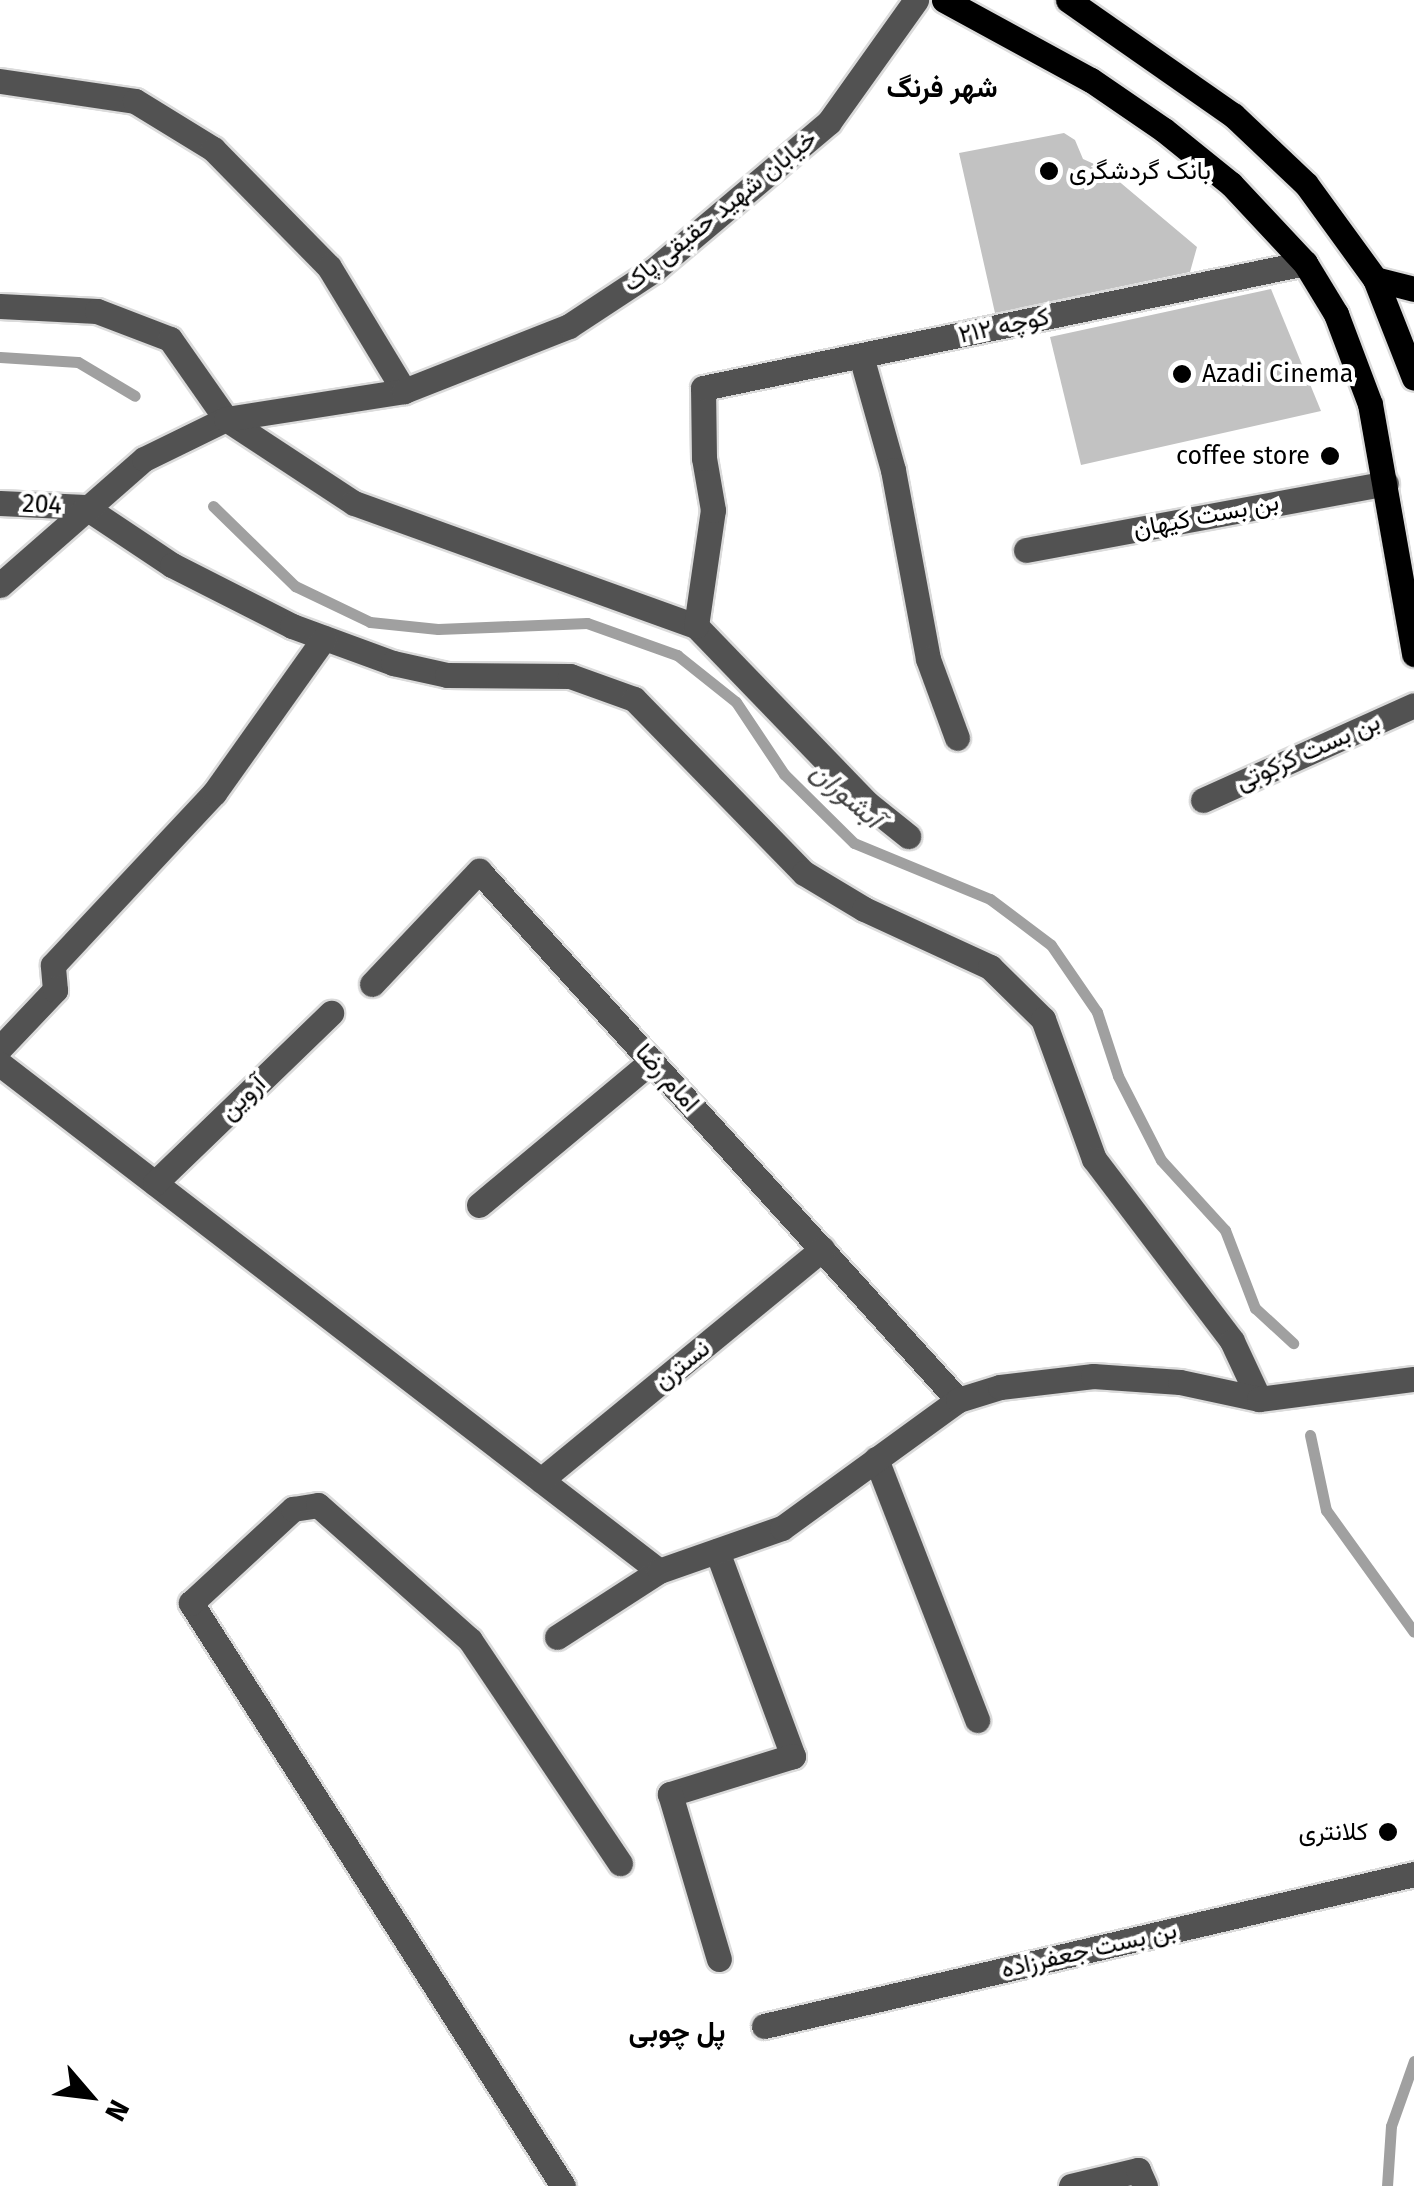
<!DOCTYPE html>
<meta charset="utf-8">
<style>
body{margin:0}
#map{position:relative;width:1414px;height:2186px;overflow:hidden;background:#fff;font-family:"Fira Sans",Vazirmatn,sans-serif}
div>[style]{position:absolute}
.stream>*{height:11px;margin:-5.5px;padding:0 5.5px;transform-origin:5.5px;border-radius:5.5px;background:#a0a0a0}
.building>*{inset:0;background:#c2c2c2}
.roads{filter:drop-shadow(2px 0 #dbdbdb) drop-shadow(-2px 0 #dbdbdb) drop-shadow(0 2px #dbdbdb) drop-shadow(0 -2px #dbdbdb)}
.minor>*{height:25px;margin:-12.5px;padding:0 12.5px;transform-origin:12.5px;border-radius:12.5px;background:#525252}
.major>*{height:25px;margin:-12.5px;padding:0 12.5px;transform-origin:12.5px;border-radius:12.5px;background:#000}
.dots>*{width:28px;height:28px;translate:-50% -50%;box-sizing:border-box;border:5px solid #fff;border-radius:50%}
span{translate:-50% -50%;white-space:nowrap;text-align:center;line-height:1.15;-webkit-text-stroke:8px #fff;paint-order:stroke}
.poi-label{font-size:25px;color:#000}
.left{translate:0 -50%;text-align:left}
.right{translate:-100% -50%;text-align:right}
.street-label{font-size:25px;color:#000}
.neighbourhood-label{font-size:28px;color:#000;font-weight:700}
.water-label{font-size:28px;color:#414141;font-style:italic}
.north{position:absolute;left:40px;top:2046px;width:100px;height:100px;-webkit-text-stroke:8px #fff;paint-order:stroke;rotate:118deg;font-size:28px;font-weight:700;line-height:40px;text-align:center;color:#000}
.north::after{content:'';display:block;margin:auto;width:35px;height:45px;background:#000;clip-path:polygon(50% 0,100% 100%,50% 72%,0 100%)}
</style>
<div id="map">
<div class="stream">
<div style="left:0;top:357px;width:78px;rotate:3.7deg"></div>
<div style="left:78px;top:362px;width:66px;rotate:30.8deg"></div>
<div style="left:213px;top:506px;width:115px;rotate:44.3deg"></div>
<div style="left:295px;top:586px;width:83px;rotate:25.6deg"></div>
<div style="left:370px;top:622px;width:68px;rotate:5.9deg"></div>
<div style="left:438px;top:629px;width:149px;rotate:-2.3deg"></div>
<div style="left:587px;top:623px;width:96px;rotate:19.6deg"></div>
<div style="left:677px;top:655px;width:75px;rotate:38.5deg"></div>
<div style="left:736px;top:702px;width:87px;rotate:56.3deg"></div>
<div style="left:784px;top:774px;width:98px;rotate:44.6deg"></div>
<div style="left:854px;top:843px;width:147px;rotate:22.4deg"></div>
<div style="left:990px;top:899px;width:76px;rotate:37deg"></div>
<div style="left:1051px;top:945px;width:81px;rotate:55.5deg"></div>
<div style="left:1097px;top:1012px;width:67px;rotate:71.8deg"></div>
<div style="left:1118px;top:1076px;width:94px;rotate:62.9deg"></div>
<div style="left:1161px;top:1160px;width:95px;rotate:47.6deg"></div>
<div style="left:1225px;top:1230px;width:84px;rotate:69deg"></div>
<div style="left:1255px;top:1308px;width:52px;rotate:42.6deg"></div>
<div style="left:1310px;top:1435px;width:77px;rotate:78deg"></div>
<div style="left:1326px;top:1510px;width:150px;rotate:54.2deg"></div>
<div style="left:1387px;top:2186px;width:60px;rotate:-86.2deg"></div>
<div style="left:1391px;top:2126px;width:69px;rotate:-70.5deg"></div>
</div>
<div class="building">
<div style="clip-path:polygon(1064px 133px,1075px 140px,1083px 159px,1103px 168px,1197px 247px,1190px 272px,995px 313px,959px 153px)"></div>
<div style="clip-path:polygon(1271px 289px,1321px 411px,1081px 465px,1050px 337px)"></div>
</div>
<div class="roads">
<div class="minor">
<div style="left:0;top:81px;width:136px;rotate:8.4deg"></div>
<div style="left:135px;top:101px;width:92px;rotate:31.6deg"></div>
<div style="left:213px;top:149px;width:165px;rotate:45.5deg"></div>
<div style="left:329px;top:267px;width:145px;rotate:58.8deg"></div>
<div style="left:0;top:306px;width:97px;rotate:3deg"></div>
<div style="left:97px;top:311px;width:78px;rotate:21deg"></div>
<div style="left:170px;top:339px;width:98px;rotate:55deg"></div>
<div style="left:226px;top:419px;width:153px;rotate:33.3deg"></div>
<div style="left:354px;top:503px;width:363px;rotate:19.8deg"></div>
<div style="left:696px;top:626px;width:246px;rotate:46deg"></div>
<div style="left:867px;top:803px;width:53px;rotate:38.8deg"></div>
<div style="left:861px;top:356px;width:118px;rotate:74.3deg"></div>
<div style="left:893px;top:470px;width:192px;rotate:79.5deg"></div>
<div style="left:928px;top:659px;width:84px;rotate:69.8deg"></div>
<div style="left:0;top:503px;width:85px;rotate:2.7deg"></div>
<div style="left:85px;top:507px;width:105px;rotate:33.7deg"></div>
<div style="left:172px;top:565px;width:135px;rotate:26.9deg"></div>
<div style="left:292px;top:626px;width:108px;rotate:20.1deg"></div>
<div style="left:393px;top:663px;width:55px;rotate:12.5deg"></div>
<div style="left:447px;top:675px;width:123px;rotate:0.5deg"></div>
<div style="left:570px;top:676px;width:68px;rotate:19.8deg"></div>
<div style="left:634px;top:699px;width:243px;rotate:45.7deg"></div>
<div style="left:804px;top:873px;width:70px;rotate:31deg"></div>
<div style="left:864px;top:909px;width:139px;rotate:24.7deg"></div>
<div style="left:990px;top:967px;width:74px;rotate:44.5deg"></div>
<div style="left:1043px;top:1019px;width:149px;rotate:70deg"></div>
<div style="left:1094px;top:1159px;width:228px;rotate:52.8deg"></div>
<div style="left:1232px;top:1341px;width:64px;rotate:65deg"></div>
<div style="left:1026px;top:550px;width:366px;rotate:-10.5deg"></div>
<div style="left:0;top:585px;width:191px;rotate:-41.2deg"></div>
<div style="left:144px;top:459px;width:91px;rotate:-26deg"></div>
<div style="left:226px;top:419px;width:180px;rotate:-8.9deg"></div>
<div style="left:404px;top:391px;width:177px;rotate:-21.5deg"></div>
<div style="left:569px;top:326px;width:102px;rotate:-33.4deg"></div>
<div style="left:654px;top:270px;width:229px;rotate:-40.2deg"></div>
<div style="left:829px;top:122px;width:150px;rotate:-54.5deg"></div>
<div style="left:696px;top:626px;width:117px;rotate:-81.7deg"></div>
<div style="left:713px;top:510px;width:53px;rotate:-99.8deg"></div>
<div style="left:704px;top:458px;width:70px;rotate:-90.8deg"></div>
<div style="left:703px;top:388px;width:615px;rotate:-11.73deg"></div>
<div style="left:1203px;top:800px;width:231px;rotate:-24.2deg"></div>
<div style="left:372px;top:984px;width:156px;rotate:-46.6deg"></div>
<div style="left:479px;top:871px;width:714px;rotate:47.84deg"></div>
<div style="left:0;top:1048px;width:80px;rotate:-46.5deg"></div>
<div style="left:55px;top:990px;width:25px;rotate:-95deg"></div>
<div style="left:53px;top:965px;width:236px;rotate:-46.9deg"></div>
<div style="left:214px;top:793px;width:190px;rotate:-54.6deg"></div>
<div style="left:0;top:1064px;width:831px;rotate:37.57deg"></div>
<div style="left:155px;top:1183px;width:245px;rotate:-44deg"></div>
<div style="left:479px;top:1205px;width:225px;rotate:-39.8deg"></div>
<div style="left:876px;top:1459px;width:280px;rotate:68.8deg"></div>
<div style="left:541px;top:1480px;width:364px;rotate:-39.4deg"></div>
<div style="left:717px;top:1551px;width:219px;rotate:69.7deg"></div>
<div style="left:793px;top:1756px;width:129px;rotate:162.8deg"></div>
<div style="left:670px;top:1794px;width:172px;rotate:73.5deg"></div>
<div style="left:557px;top:1637px;width:121px;rotate:-32.9deg"></div>
<div style="left:659px;top:1571px;width:130px;rotate:-19.3deg"></div>
<div style="left:782px;top:1528px;width:218px;rotate:-36deg"></div>
<div style="left:958px;top:1400px;width:44px;rotate:-17.2deg"></div>
<div style="left:1000px;top:1387px;width:94px;rotate:-6.7deg"></div>
<div style="left:1093px;top:1376px;width:87px;rotate:3.9deg"></div>
<div style="left:1180px;top:1382px;width:81px;rotate:12.1deg"></div>
<div style="left:1259px;top:1399px;width:156px;rotate:-7.4deg"></div>
<div style="left:764px;top:2026px;width:668px;rotate:-13.16deg"></div>
<div style="left:563px;top:2186px;width:692px;rotate:-122.54deg"></div>
<div style="left:191px;top:1603px;width:139px;rotate:-42.7deg"></div>
<div style="left:293px;top:1509px;width:25px;rotate:-9deg"></div>
<div style="left:318px;top:1505px;width:203px;rotate:41.6deg"></div>
<div style="left:470px;top:1640px;width:269px;rotate:56.1deg"></div>
<div style="left:1071px;top:2186px;width:69px;rotate:-13.4deg"></div>
<div style="left:1138px;top:2170px;width:17px;rotate:66deg"></div>
</div>
<div class="major">
<div style="left:944px;top:0;width:167px;rotate:28.6deg"></div>
<div style="left:1091px;top:80px;width:88px;rotate:34.4deg"></div>
<div style="left:1164px;top:130px;width:86px;rotate:38.9deg"></div>
<div style="left:1231px;top:184px;width:108px;rotate:46.9deg"></div>
<div style="left:1305px;top:263px;width:60px;rotate:58.7deg"></div>
<div style="left:1336px;top:314px;width:96px;rotate:69.3deg"></div>
<div style="left:1370px;top:404px;width:254px;rotate:80deg"></div>
<div style="left:1068px;top:0;width:201px;rotate:34.9deg"></div>
<div style="left:1233px;top:115px;width:100px;rotate:43.4deg"></div>
<div style="left:1306px;top:184px;width:117px;rotate:54deg"></div>
<div style="left:1375px;top:279px;width:106px;rotate:68.5deg"></div>
<div style="left:1375px;top:279px;width:40px;rotate:14.4deg"></div>
</div>
</div>
<div class="dots">
<div style="left:1049px;top:171px;background:#000"></div>
<div style="left:1182px;top:374px;background:#000"></div>
<div style="left:1330px;top:456px;background:#000"></div>
<div style="left:1388px;top:1832px;background:#000"></div>
</div>
<div class="poi-label">
<span class="left" style="left:1069px;top:171px">بانک گردشگری</span>
<span class="left" style="left:1202px;top:374px">Azadi Cinema</span>
<span class="right" style="left:1310px;top:456px">coffee store</span>
<span class="right" style="left:1368px;top:1832px">کلانتری</span>
</div>
<div class="street-label">
<span style="left:720px;top:211px;rotate:-39deg">خیابان شهید حقیقی پاک</span>
<span style="left:1004px;top:326px;rotate:-12deg">کوچه ۲۱۲</span>
<span style="left:42px;top:505px;rotate:3deg">204</span>
<span style="left:1206px;top:516px;rotate:-11deg">بن بست کیهان</span>
<span style="left:1308px;top:752px;rotate:-24deg">بن بست کرکوتی</span>
<span style="left:667px;top:1078px;rotate:48deg">امام رضا</span>
<span style="left:243px;top:1098px;rotate:-44deg">آروین</span>
<span style="left:682px;top:1365px;rotate:-39deg">نسترن</span>
<span style="left:1089px;top:1950px;rotate:-13deg">بن بست جعفرزاده</span>
</div>
<div class="neighbourhood-label">
<span style="left:942px;top:88px">شهر فرنگ</span>
<span style="left:677px;top:2032px">پل چوبی</span>
</div>
<div class="water-label">
<span style="left:846px;top:795px;rotate:41deg">آبشوران</span>
</div>
<div class="north">N</div>
</div>
